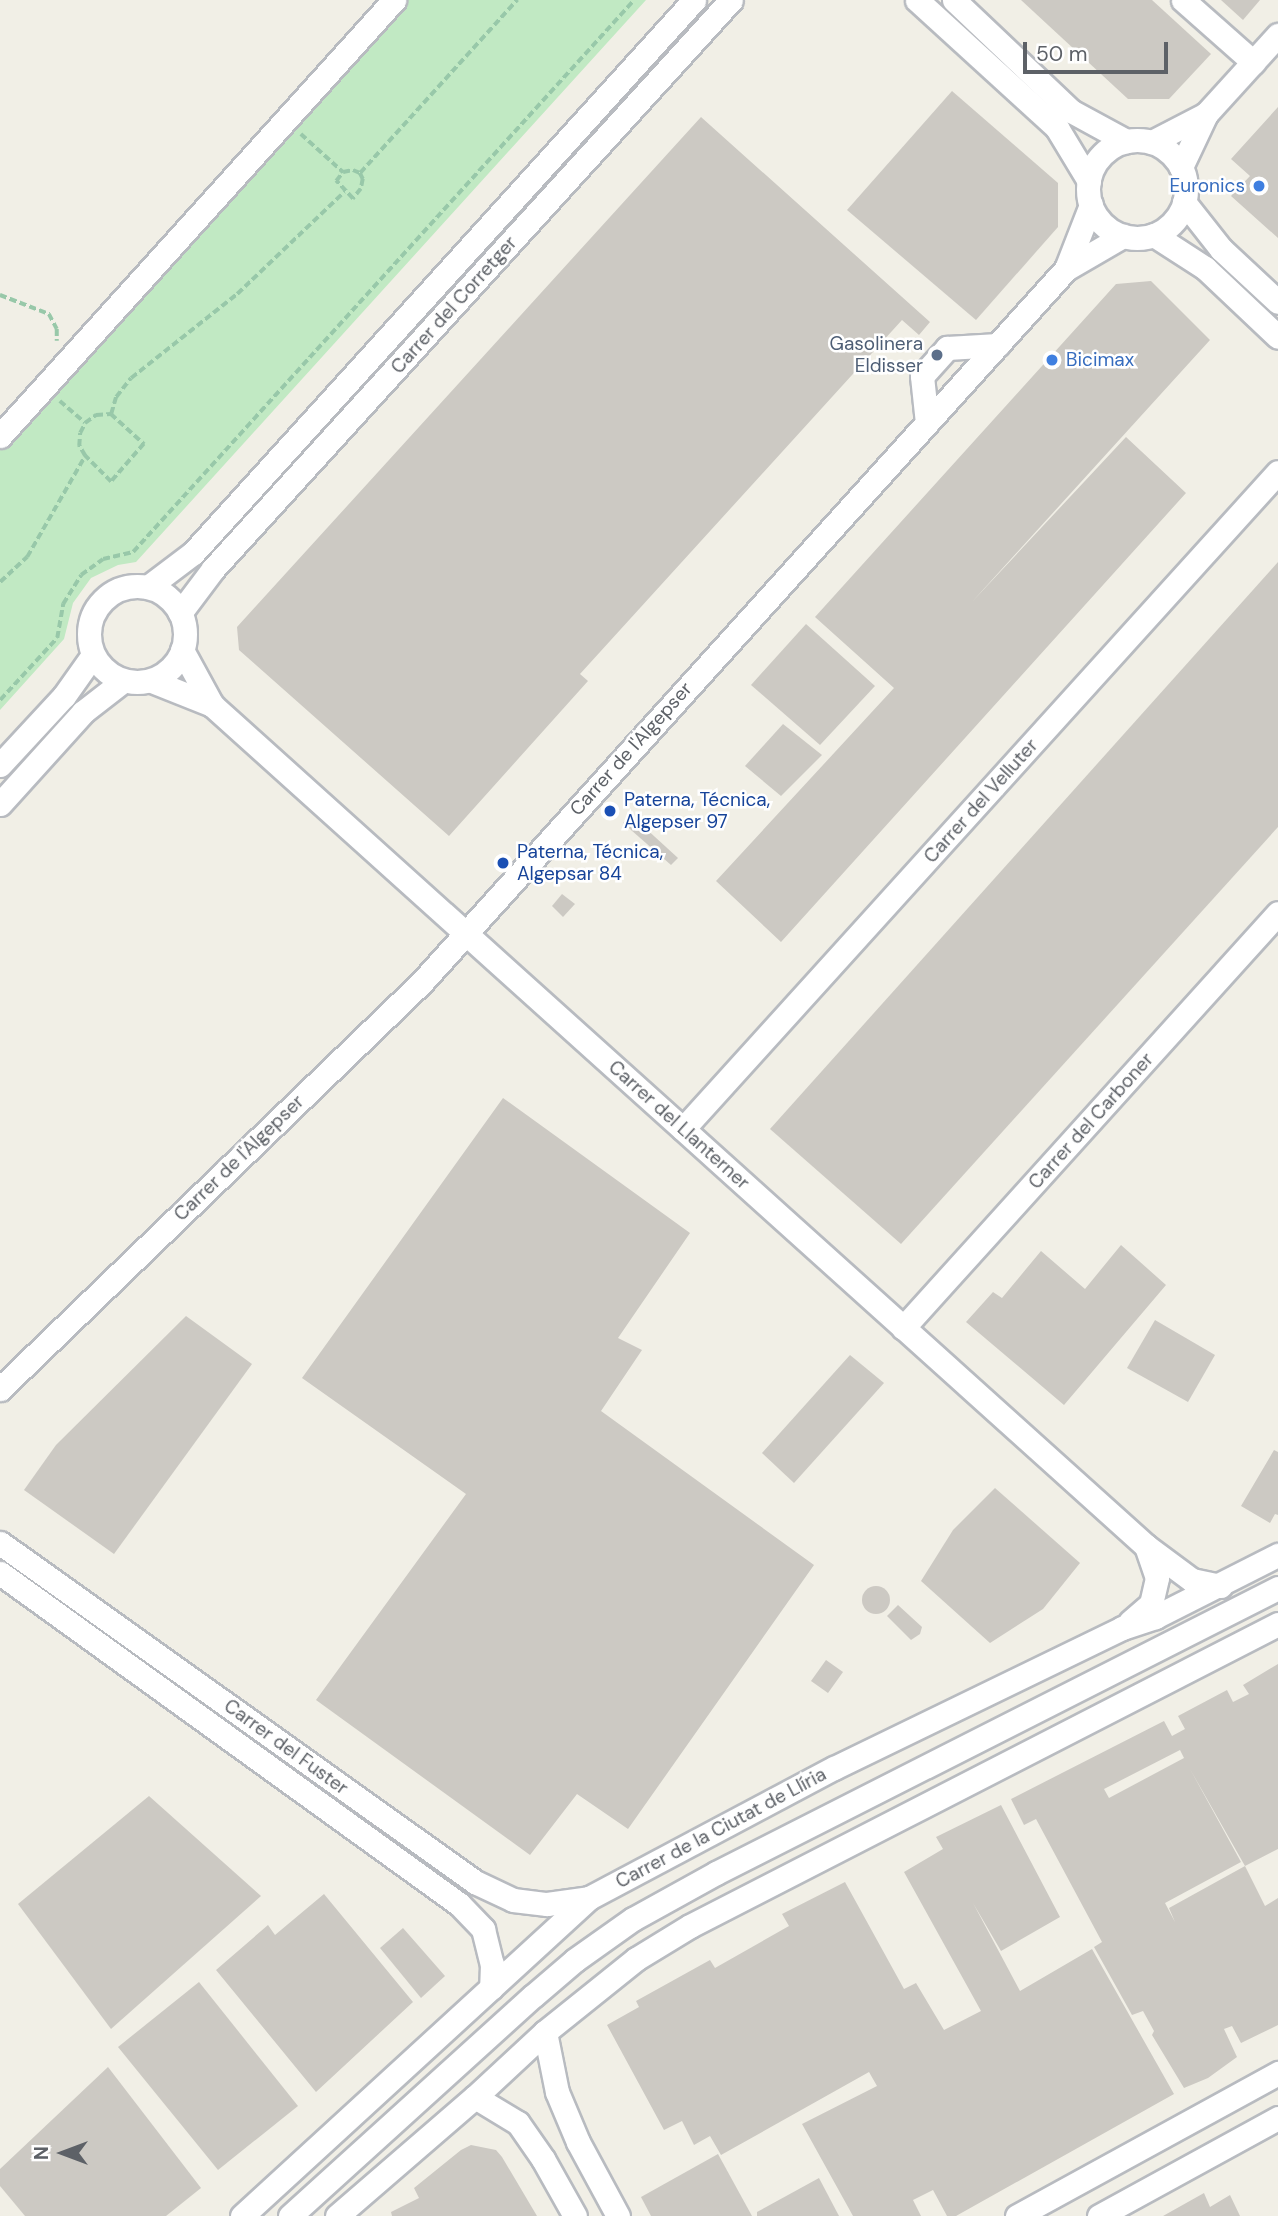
<!DOCTYPE html>
<meta charset="utf-8">
<style>
body{margin:0}
#map{position:relative;width:1278px;height:2216px;overflow:hidden;background:#f1efe6;font-family:"DM Sans",sans-serif}
div>[style]{position:absolute}
.green>*{inset:0;background:#c1e9c3}
.building>*{inset:0;background:#ccc9c3}
.round{border-radius:50%}
.path>*{height:3.5px;margin-top:-1.75px;transform-origin:0;background:repeating-linear-gradient(90deg,#98c8a9 0 7px,transparent 0 10.5px)}
.roads{filter:drop-shadow(2px 0 #b8bbc0) drop-shadow(-2px 0 #b8bbc0) drop-shadow(0 2px #b8bbc0) drop-shadow(0 -2px #b8bbc0)}
.minor>*{height:23px;margin:-11.5px;padding:0 11.5px;transform-origin:11.5px;border-radius:11.5px;background:#fff}
.minor>.ring{margin:-11.5px;padding:0;box-sizing:content-box;background:none;border:23px solid #fff;border-radius:50%}
.dots>*{width:19px;height:19px;translate:-50% -50%;box-sizing:border-box;border:4px solid #fff;border-radius:50%}
span{translate:-50% -50%;white-space:nowrap;text-align:center;line-height:1.15;-webkit-text-stroke:5px #fff;paint-order:stroke}
.shop-label{font-size:19px;color:#366cbe}
.right{translate:-100% -50%;text-align:right}
.left{translate:0 -50%;text-align:left}
.street-label{font-size:19px;color:#5d6167}
.service-label{font-size:19px;color:#4e5e75}
.transit-label{font-size:19px;color:#164399}
.north{position:absolute;left:28px;top:2118px;width:70px;height:70px;-webkit-text-stroke:5px #fff;paint-order:stroke;rotate:270deg;font-size:19px;font-weight:700;line-height:28px;text-align:center;color:#5d6167}
.north::after{content:'';display:block;margin:auto;width:24px;height:32px;background:#5d6167;clip-path:polygon(50% 0,100% 100%,50% 72%,0 100%)}
.scale{position:absolute;left:1023px;top:42px;width:145px;height:32px;box-sizing:border-box;border:4px solid #5d6167;border-top:0;padding-left:9px;font-size:21px;line-height:24px;white-space:nowrap;color:#5d6167;-webkit-text-stroke:5px #fff;paint-order:stroke}
</style>
<div id="map">
<div class="green">
<div style="clip-path:polygon(386px 0,646px 0,136px 562px,118px 565px,91px 578px,73px 603px,64px 639px,0 710px,0 425px)"></div>
</div>
<div class="building">
<div style="clip-path:polygon(1021px 0,1152px 0,1211px 54px,1169px 99px,1128px 99px)"></div>
<div style="clip-path:polygon(1221px 0,1260px 0,1243px 20px)"></div>
<div style="clip-path:polygon(952px 91px,1058px 183px,1058px 227px,976px 320px,847px 210px)"></div>
<div style="clip-path:polygon(1278px 107px,1278px 238px,1231px 196px,1250px 176px,1231px 159px)"></div>
<div style="clip-path:polygon(701px 117px,930px 322px,919px 335px,902px 320px,580px 674px,588px 681px,449px 836px,239px 650px,237px 627px)"></div>
<div style="clip-path:polygon(1151px 281px,1210px 340px,971px 603px,1126px 437px,1186px 493px,781px 942px,716px 881px,894px 688px,815px 617px,1116px 284px)"></div>
<div style="clip-path:polygon(1278px 562px,1278px 827px,901px 1244px,770px 1129px)"></div>
<div style="clip-path:polygon(806px 624px,875px 686px,820px 745px,751px 685px)"></div>
<div style="clip-path:polygon(783px 724px,822px 755px,781px 796px,745px 766px)"></div>
<div style="clip-path:polygon(631px 815px,678px 858px,671px 865px,623px 823px)"></div>
<div style="clip-path:polygon(562px 894px,575px 904px,563px 917px,552px 906px)"></div>
<div style="clip-path:polygon(503px 1098px,690px 1233px,618px 1338px,642px 1350px,601px 1411px,814px 1565px,628px 1829px,577px 1794px,530px 1855px,316px 1700px,466px 1494px,302px 1378px)"></div>
<div style="clip-path:polygon(1121px 1245px,1166px 1285px,1064px 1405px,966px 1322px,993px 1292px,1002px 1298px,1041px 1251px,1085px 1289px)"></div>
<div style="clip-path:polygon(186px 1316px,252px 1364px,114px 1554px,24px 1490px,56px 1445px)"></div>
<div style="clip-path:polygon(1155px 1320px,1215px 1355px,1188px 1402px,1127px 1368px)"></div>
<div style="clip-path:polygon(850px 1355px,884px 1383px,794px 1483px,762px 1453px)"></div>
<div style="clip-path:polygon(1274px 1450px,1278px 1452px,1278px 1515px,1275px 1514px,1270px 1523px,1241px 1506px)"></div>
<div style="clip-path:polygon(995px 1488px,1080px 1563px,1043px 1609px,990px 1643px,921px 1581px,953px 1530px)"></div>
<div class="round" style="left:862px;top:1586px;width:28px;height:28px"></div>
<div style="clip-path:polygon(898px 1605px,922px 1627px,920px 1634px,911px 1640px,887px 1616px)"></div>
<div style="clip-path:polygon(826px 1660px,843px 1672px,828px 1693px,811px 1681px)"></div>
<div style="clip-path:polygon(evenodd,1278px 1664px,1278px 1849px,1245px 1866px,1265px 1906px,1278px 1898px,1278px 2025px,1241px 2043px,1232px 2026px,1224px 2029px,1237px 2057px,1208px 2078px,1184px 2088px,1152px 2035px,1154px 2031px,1143px 2011px,1132px 2015px,1094px 1947px,1102px 1942px,1036px 1819px,1024px 1825px,1011px 1799px,1164px 1721px,1172px 1736px,1185px 1729px,1178px 1716px,1227px 1690px,1233px 1702px,1249px 1694px,1243px 1685px,1278px 1664px,1180px 1750px,1184px 1758px,1109px 1798px,1104px 1789px,1180px 1750px,1278px 1664px,1190px 1769px,1245px 1866px,1169px 1908px,1175px 1922px,1165px 1903px,1241px 1862px,1190px 1769px)"></div>
<div style="clip-path:polygon(149px 1796px,261px 1896px,111px 2029px,18px 1904px)"></div>
<div style="clip-path:polygon(1001px 1805px,1060px 1917px,1001px 1951px,973px 1903px,1020px 1991px,1092px 1949px,1174px 2094px,956px 2216px,947px 2216px,933px 2190px,913px 2200px,921px 2216px,853px 2216px,802px 2124px,877px 2086px,869px 2072px,721px 2155px,710px 2136px,694px 2145px,682px 2121px,664px 2130px,607px 2025px,639px 2007px,636px 2001px,710px 1960px,715px 1968px,789px 1926px,782px 1914px,845px 1882px,904px 1989px,916px 1983px,944px 2030px,981px 2011px,904px 1872px,943px 1849px,936px 1837px)"></div>
<div style="clip-path:polygon(324px 1894px,413px 2002px,316px 2092px,216px 1970px,268px 1925px,275px 1935px)"></div>
<div style="clip-path:polygon(403px 1928px,445px 1976px,421px 1998px,380px 1948px)"></div>
<div style="clip-path:polygon(199px 1982px,298px 2106px,218px 2170px,118px 2047px)"></div>
<div style="clip-path:polygon(108px 2067px,201px 2188px,166px 2216px,25px 2216px,0 2186px,0 2169px)"></div>
<div style="clip-path:polygon(471px 2145px,496px 2150px,502px 2157px,537px 2216px,392px 2216px,391px 2212px,419px 2198px,414px 2188px,461px 2150px)"></div>
<div style="clip-path:polygon(718px 2154px,752px 2216px,651px 2216px,641px 2197px)"></div>
<div style="clip-path:polygon(819px 2178px,839px 2216px,757px 2216px,757px 2212px)"></div>
<div style="clip-path:polygon(1204px 2193px,1210px 2207px,1230px 2195px,1240px 2216px,1163px 2216px)"></div>
</div>
<div class="path">
<div style="left:301px;top:134px;width:57px;rotate:42.1deg"></div>
<div style="left:353px;top:170px;width:8px;rotate:23deg"></div>
<div style="left:360px;top:173px;width:7px;rotate:63deg"></div>
<div style="left:363px;top:179px;width:10px;rotate:101deg"></div>
<div style="left:361px;top:189px;width:13px;rotate:129deg"></div>
<div style="left:353px;top:199px;width:25px;rotate:-133deg"></div>
<div style="left:336px;top:181px;width:11px;rotate:-52deg"></div>
<div style="left:343px;top:172px;width:10px;rotate:-11deg"></div>
<div style="left:360px;top:173px;width:234px;rotate:-47.8deg"></div>
<div style="left:0;top:295px;width:53px;rotate:21.2deg"></div>
<div style="left:49px;top:314px;width:17px;rotate:62deg"></div>
<div style="left:57px;top:329px;width:12px;rotate:90deg"></div>
<div style="left:60px;top:401px;width:33px;rotate:41deg"></div>
<div style="left:111px;top:414px;width:18px;rotate:-74deg"></div>
<div style="left:116px;top:397px;width:24px;rotate:-52deg"></div>
<div style="left:131px;top:378px;width:135px;rotate:-38.4deg"></div>
<div style="left:237px;top:294px;width:148px;rotate:-43.6deg"></div>
<div style="left:111px;top:414px;width:45px;rotate:42.3deg"></div>
<div style="left:144px;top:444px;width:50px;rotate:131deg"></div>
<div style="left:111px;top:482px;width:37px;rotate:-135deg"></div>
<div style="left:85px;top:456px;width:12px;rotate:-121deg"></div>
<div style="left:79px;top:446px;width:13px;rotate:-86deg"></div>
<div style="left:80px;top:433px;width:11px;rotate:-63deg"></div>
<div style="left:85px;top:423px;width:14px;rotate:-36deg"></div>
<div style="left:96px;top:415px;width:15px;rotate:-4deg"></div>
<div style="left:0;top:582px;width:37px;rotate:-43deg"></div>
<div style="left:27px;top:557px;width:116px;rotate:-60.1deg"></div>
<div style="left:0;top:700px;width:84px;rotate:-47.4deg"></div>
<div style="left:57px;top:638px;width:35px;rotate:-80deg"></div>
<div style="left:63px;top:604px;width:34px;rotate:-58deg"></div>
<div style="left:81px;top:575px;width:27px;rotate:-36deg"></div>
<div style="left:103px;top:559px;width:31px;rotate:-13deg"></div>
<div style="left:133px;top:552px;width:745px;rotate:-47.77deg"></div>
</div>
<div class="roads">
<div class="minor">
<div style="left:917px;top:0;width:190px;rotate:42.4deg"></div>
<div style="left:1057px;top:128px;width:62px;rotate:58.9deg"></div>
<div style="left:954px;top:0;width:161px;rotate:43.5deg"></div>
<div style="left:1071px;top:111px;width:63px;rotate:28.6deg"></div>
<div style="left:1183px;top:0;width:94px;rotate:41.5deg"></div>
<div class="ring" style="left:1088px;top:140px;width:75px;height:75px"></div>
<div style="left:1152px;top:142px;width:61px;rotate:-27.4deg"></div>
<div style="left:1181px;top:167px;width:59px;rotate:-64.7deg"></div>
<div style="left:1206px;top:114px;width:107px;rotate:-47.7deg"></div>
<div style="left:1184px;top:202px;width:60px;rotate:51.8deg"></div>
<div style="left:1221px;top:249px;width:78px;rotate:42.9deg"></div>
<div style="left:1154px;top:235px;width:61px;rotate:32.9deg"></div>
<div style="left:1205px;top:268px;width:100px;rotate:43.4deg"></div>
<div style="left:1066px;top:269px;width:69px;rotate:-68.7deg"></div>
<div style="left:927px;top:423px;width:47px;rotate:-96.1deg"></div>
<div style="left:922px;top:376px;width:38px;rotate:-48deg"></div>
<div style="left:947px;top:348px;width:51px;rotate:-3.4deg"></div>
<div style="left:0;top:436px;width:588px;rotate:-47.9deg"></div>
<div class="ring" style="left:89px;top:586px;width:73px;height:73px"></div>
<div style="left:148px;top:587px;width:56px;rotate:-37.1deg"></div>
<div style="left:193px;top:553px;width:746px;rotate:-47.82deg"></div>
<div style="left:180px;top:613px;width:55px;rotate:-53.1deg"></div>
<div style="left:213px;top:569px;width:769px;rotate:-47.69deg"></div>
<div style="left:182px;top:650px;width:63px;rotate:61.4deg"></div>
<div style="left:212px;top:705px;width:1257px;rotate:42deg"></div>
<div style="left:1146px;top:1546px;width:57px;rotate:36.5deg"></div>
<div style="left:1192px;top:1580px;width:29px;rotate:12deg"></div>
<div style="left:152px;top:681px;width:65px;rotate:21.8deg"></div>
<div style="left:0;top:765px;width:94px;rotate:-47.2deg"></div>
<div style="left:64px;top:696px;width:50px;rotate:-54.7deg"></div>
<div style="left:0;top:804px;width:124px;rotate:-47.9deg"></div>
<div style="left:83px;top:712px;width:51px;rotate:-37.8deg"></div>
<div style="left:683px;top:1129px;width:886px;rotate:-47.84deg"></div>
<div style="left:903px;top:1328px;width:559px;rotate:-47.9deg"></div>
<div style="left:0;top:1389px;width:586px;rotate:-43.96deg"></div>
<div style="left:422px;top:982px;width:961px;rotate:-47.91deg"></div>
<div style="left:1066px;top:269px;width:66px;rotate:-30.1deg"></div>
<div style="left:0;top:1543px;width:584px;rotate:35.51deg"></div>
<div style="left:475px;top:1882px;width:42px;rotate:25.3deg"></div>
<div style="left:513px;top:1900px;width:34px;rotate:7deg"></div>
<div style="left:547px;top:1904px;width:42px;rotate:-8.1deg"></div>
<div style="left:0;top:1573px;width:566px;rotate:35.8deg"></div>
<div style="left:459px;top:1904px;width:35px;rotate:46deg"></div>
<div style="left:483px;top:1929px;width:36px;rotate:76deg"></div>
<div style="left:492px;top:1964px;width:24px;rotate:92deg"></div>
<div style="left:1130px;top:1622px;width:28px;rotate:-41deg"></div>
<div style="left:1151px;top:1604px;width:27px;rotate:-77deg"></div>
<div style="left:1157px;top:1578px;width:34px;rotate:-109deg"></div>
<div style="left:545px;top:2032px;width:61px;rotate:78.7deg"></div>
<div style="left:557px;top:2092px;width:54px;rotate:67.2deg"></div>
<div style="left:578px;top:2142px;width:84px;rotate:61.6deg"></div>
<div style="left:475px;top:2097px;width:50px;rotate:31.2deg"></div>
<div style="left:518px;top:2123px;width:44px;rotate:55.2deg"></div>
<div style="left:543px;top:2159px;width:65px;rotate:60.7deg"></div>
<div style="left:242px;top:2216px;width:471px;rotate:-42.5deg"></div>
<div style="left:589px;top:1898px;width:277px;rotate:-28deg"></div>
<div style="left:834px;top:1768px;width:320px;rotate:-25.9deg"></div>
<div style="left:1122px;top:1628px;width:35px;rotate:-18deg"></div>
<div style="left:1155px;top:1617px;width:138px;rotate:-26.8deg"></div>
<div style="left:290px;top:2216px;width:328px;rotate:-42.2deg"></div>
<div style="left:533px;top:1996px;width:55px;rotate:-40.6deg"></div>
<div style="left:575px;top:1960px;width:71px;rotate:-35.3deg"></div>
<div style="left:633px;top:1919px;width:95px;rotate:-29deg"></div>
<div style="left:716px;top:1873px;width:630px;rotate:-26.89deg"></div>
<div style="left:337px;top:2216px;width:182px;rotate:-40.8deg"></div>
<div style="left:475px;top:2097px;width:96px;rotate:-42.9deg"></div>
<div style="left:545px;top:2032px;width:117px;rotate:-38.7deg"></div>
<div style="left:636px;top:1959px;width:63px;rotate:-31.4deg"></div>
<div style="left:690px;top:1926px;width:661px;rotate:-27.19deg"></div>
<div style="left:1017px;top:2216px;width:298px;rotate:-28.7deg"></div>
<div style="left:1099px;top:2216px;width:204px;rotate:-28.7deg"></div>
</div>
</div>
<div class="dots">
<div style="left:1259px;top:186px;background:#3f7fe0"></div>
<div style="left:937px;top:355px;background:#5c6f8a"></div>
<div style="left:1052px;top:360px;background:#3f7fe0"></div>
<div style="left:610px;top:811px;background:#1a4fb4"></div>
<div style="left:503px;top:863px;background:#1a4fb4"></div>
</div>
<div class="shop-label">
<span class="right" style="left:1245px;top:186px">Euronics</span>
<span class="left" style="left:1066px;top:360px">Bicimax</span>
</div>
<div class="street-label">
<span style="left:454px;top:305px;rotate:-48deg">Carrer del Corretger</span>
<span style="left:631px;top:749px;rotate:-48deg">Carrer de l'Algepser</span>
<span style="left:981px;top:801px;rotate:-48deg">Carrer del Velluter</span>
<span style="left:1091px;top:1121px;rotate:-48deg">Carrer del Carboner</span>
<span style="left:679px;top:1125px;rotate:42deg">Carrer del Llanterner</span>
<span style="left:239px;top:1158px;rotate:-44deg">Carrer de l'Algepser</span>
<span style="left:286px;top:1747px;rotate:36deg">Carrer del Fuster</span>
<span style="left:721px;top:1828px;rotate:-28deg">Carrer de la Ciutat de Llíria</span>
</div>
<div class="service-label">
<span class="right" style="left:923px;top:355px">Gasolinera<br>Eldisser</span>
</div>
<div class="transit-label">
<span class="left" style="left:624px;top:811px">Paterna, Técnica,<br>Algepser 97</span>
<span class="left" style="left:517px;top:863px">Paterna, Técnica,<br>Algepsar 84</span>
</div>
<div class="north">N</div>
<div class="scale">50 m</div>
</div>
